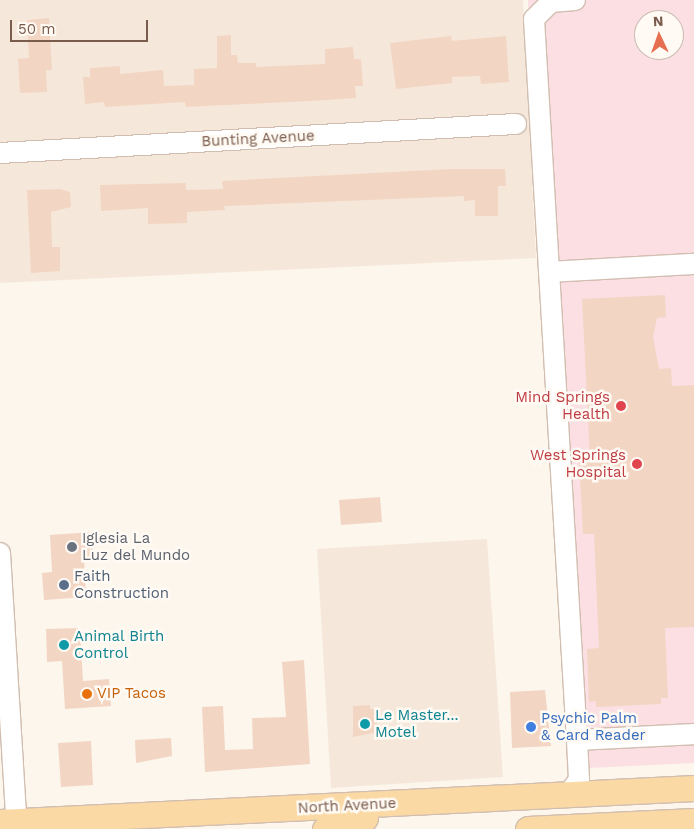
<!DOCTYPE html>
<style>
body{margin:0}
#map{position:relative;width:694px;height:829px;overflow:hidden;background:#fdf6ec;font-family:"Work Sans",sans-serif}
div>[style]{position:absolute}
.residential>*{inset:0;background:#f5e8da}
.medical>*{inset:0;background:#fbdfe3}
.building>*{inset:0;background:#f3d5c3}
.roads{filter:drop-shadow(1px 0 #d1beb0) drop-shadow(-1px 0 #d1beb0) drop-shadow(0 1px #d1beb0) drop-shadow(0 -1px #d1beb0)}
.minor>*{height:20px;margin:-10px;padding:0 10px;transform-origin:10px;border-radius:10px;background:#fff}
.major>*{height:25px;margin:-12.5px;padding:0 12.5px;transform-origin:12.5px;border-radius:12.5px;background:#fbd9a5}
.dots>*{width:14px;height:14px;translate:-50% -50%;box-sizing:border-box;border:2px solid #fffaf3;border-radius:50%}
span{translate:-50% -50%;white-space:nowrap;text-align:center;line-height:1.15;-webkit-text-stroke:5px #fffaf3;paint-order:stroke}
.street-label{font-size:15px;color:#7a5c4d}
.health-label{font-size:15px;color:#be3a42}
.right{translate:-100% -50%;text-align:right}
.worship-label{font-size:15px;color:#5b616d}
.left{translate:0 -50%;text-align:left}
.service-label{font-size:15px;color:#4e5e75}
.culture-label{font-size:15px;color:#0d838f}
.food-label{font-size:15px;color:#c56008}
.shop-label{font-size:15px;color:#366cbe}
.north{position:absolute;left:634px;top:10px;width:50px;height:50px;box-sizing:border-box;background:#fffaf3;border:1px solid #cabbb1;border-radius:50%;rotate:357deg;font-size:14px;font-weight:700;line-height:20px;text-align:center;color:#7a5c4d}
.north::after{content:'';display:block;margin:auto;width:18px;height:22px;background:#e76f51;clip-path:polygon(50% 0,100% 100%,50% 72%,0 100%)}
.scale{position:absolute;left:10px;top:20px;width:138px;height:22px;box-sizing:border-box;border:2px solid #7a5c4d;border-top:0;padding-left:6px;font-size:15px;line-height:18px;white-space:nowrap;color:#7a5c4d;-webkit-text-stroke:4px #fffaf3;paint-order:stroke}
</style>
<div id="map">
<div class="residential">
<div style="clip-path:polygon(0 0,523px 0,536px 258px,0 283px)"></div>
<div style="clip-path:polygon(487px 539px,503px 777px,331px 788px,317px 549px)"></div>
</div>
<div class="medical">
<div style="clip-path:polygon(evenodd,528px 0,694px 0,694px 763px,567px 769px,528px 0,644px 20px,674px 20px,674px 50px,644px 50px,644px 20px)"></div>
</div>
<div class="building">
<div style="clip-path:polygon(49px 18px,52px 70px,46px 70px,47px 92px,20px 93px,18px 59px,29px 58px,27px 20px)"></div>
<div style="clip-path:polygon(231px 35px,231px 55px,237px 55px,238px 63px,256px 63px,256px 67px,325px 64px,325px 49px,353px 47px,354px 59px,361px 59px,363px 86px,355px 86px,356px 98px,328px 100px,186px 107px,185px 102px,105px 107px,104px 102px,85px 104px,83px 77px,90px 77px,90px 68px,120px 66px,120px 74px,163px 70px,164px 86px,194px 85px,194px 69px,217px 68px,217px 36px)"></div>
<div style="clip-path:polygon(451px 36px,452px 41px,506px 36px,509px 82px,481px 84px,480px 76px,452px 77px,452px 83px,396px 89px,390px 43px)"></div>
<div style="clip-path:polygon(451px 169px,505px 169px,506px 186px,498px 186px,498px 216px,475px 216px,475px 200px,464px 201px,464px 196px,224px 206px,225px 210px,187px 212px,187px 223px,148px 224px,148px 208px,101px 211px,100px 185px,186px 183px,186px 190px,223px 189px,222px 181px)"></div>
<div style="clip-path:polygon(60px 189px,70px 192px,71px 207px,51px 212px,52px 247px,60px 247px,60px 271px,31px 273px,27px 190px)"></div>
<div style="clip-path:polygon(665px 295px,666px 317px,657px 318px,653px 337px,659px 369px,671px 368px,672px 386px,694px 385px,694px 627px,665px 628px,668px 698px,661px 698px,661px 704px,596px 707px,596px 701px,589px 702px,587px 649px,599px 648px,594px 534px,583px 534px,579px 459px,590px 459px,582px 299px)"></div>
<div style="clip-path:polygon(380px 497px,382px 522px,341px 525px,339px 500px)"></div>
<div style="clip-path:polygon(92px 532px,93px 558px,84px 559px,86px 597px,44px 600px,42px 573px,52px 572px,50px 535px)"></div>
<div style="clip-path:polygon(80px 628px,83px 681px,109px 679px,111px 706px,65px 709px,62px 661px,47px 662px,46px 629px)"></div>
<div style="clip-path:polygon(304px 660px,310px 764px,205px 772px,202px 707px,223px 706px,225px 750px,253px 749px,252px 718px,286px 717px,282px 662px)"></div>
<div style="clip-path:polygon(545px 690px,551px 746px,512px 748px,510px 692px)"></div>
<div style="clip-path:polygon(370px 705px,370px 709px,376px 709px,378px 732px,353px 737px,353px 706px)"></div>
<div style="clip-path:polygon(171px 738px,172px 756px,136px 763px,135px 740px)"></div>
<div style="clip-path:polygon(91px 741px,93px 785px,61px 787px,58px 743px)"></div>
</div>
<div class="roads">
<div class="minor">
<div style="left:575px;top:0;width:24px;rotate:175deg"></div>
<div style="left:551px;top:2px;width:24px;rotate:135deg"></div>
<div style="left:534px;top:19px;width:722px;rotate:86.59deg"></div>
<div style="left:0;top:153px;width:517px;rotate:-3.22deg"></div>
<div style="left:549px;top:272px;width:145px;rotate:-3.2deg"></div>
<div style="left:0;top:553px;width:277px;rotate:86.5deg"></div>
<div style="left:568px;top:795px;width:19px;rotate:-55deg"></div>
<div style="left:579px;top:779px;width:39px;rotate:-93deg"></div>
<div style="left:577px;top:740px;width:117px;rotate:-2.9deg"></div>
</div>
<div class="major">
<div style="left:0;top:822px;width:695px;rotate:-2.8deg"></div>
<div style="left:325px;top:829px;width:16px;rotate:-38deg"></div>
<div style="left:338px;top:819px;width:27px;rotate:-2deg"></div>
<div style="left:528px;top:829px;width:166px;rotate:-2.8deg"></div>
</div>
</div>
<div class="dots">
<div style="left:621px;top:406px;background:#e0444e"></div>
<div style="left:637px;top:464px;background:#e0444e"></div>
<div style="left:72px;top:547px;background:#6b7280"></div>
<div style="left:64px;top:585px;background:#5c6f8a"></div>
<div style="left:64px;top:645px;background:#0f9aa8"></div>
<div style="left:87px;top:694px;background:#e8710a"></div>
<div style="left:365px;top:724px;background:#0f9aa8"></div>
<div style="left:531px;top:727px;background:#3f7fe0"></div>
</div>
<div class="street-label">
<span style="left:258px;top:139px;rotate:-3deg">Bunting Avenue</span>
<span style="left:347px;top:806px;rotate:-3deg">North Avenue</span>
</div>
<div class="health-label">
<span class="right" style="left:610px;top:406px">Mind Springs<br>Health</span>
<span class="right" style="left:626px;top:464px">West Springs<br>Hospital</span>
</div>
<div class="worship-label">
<span class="left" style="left:82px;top:547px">Iglesia La<br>Luz del Mundo</span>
</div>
<div class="service-label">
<span class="left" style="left:74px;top:585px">Faith<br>Construction</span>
</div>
<div class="culture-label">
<span class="left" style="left:74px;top:645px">Animal Birth<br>Control</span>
<span class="left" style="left:375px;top:724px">Le Master...<br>Motel</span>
</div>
<div class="food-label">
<span class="left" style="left:97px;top:694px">VIP Tacos</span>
</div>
<div class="shop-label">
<span class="left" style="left:541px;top:727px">Psychic Palm<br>&amp; Card Reader</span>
</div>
<div class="north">N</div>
<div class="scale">50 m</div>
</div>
